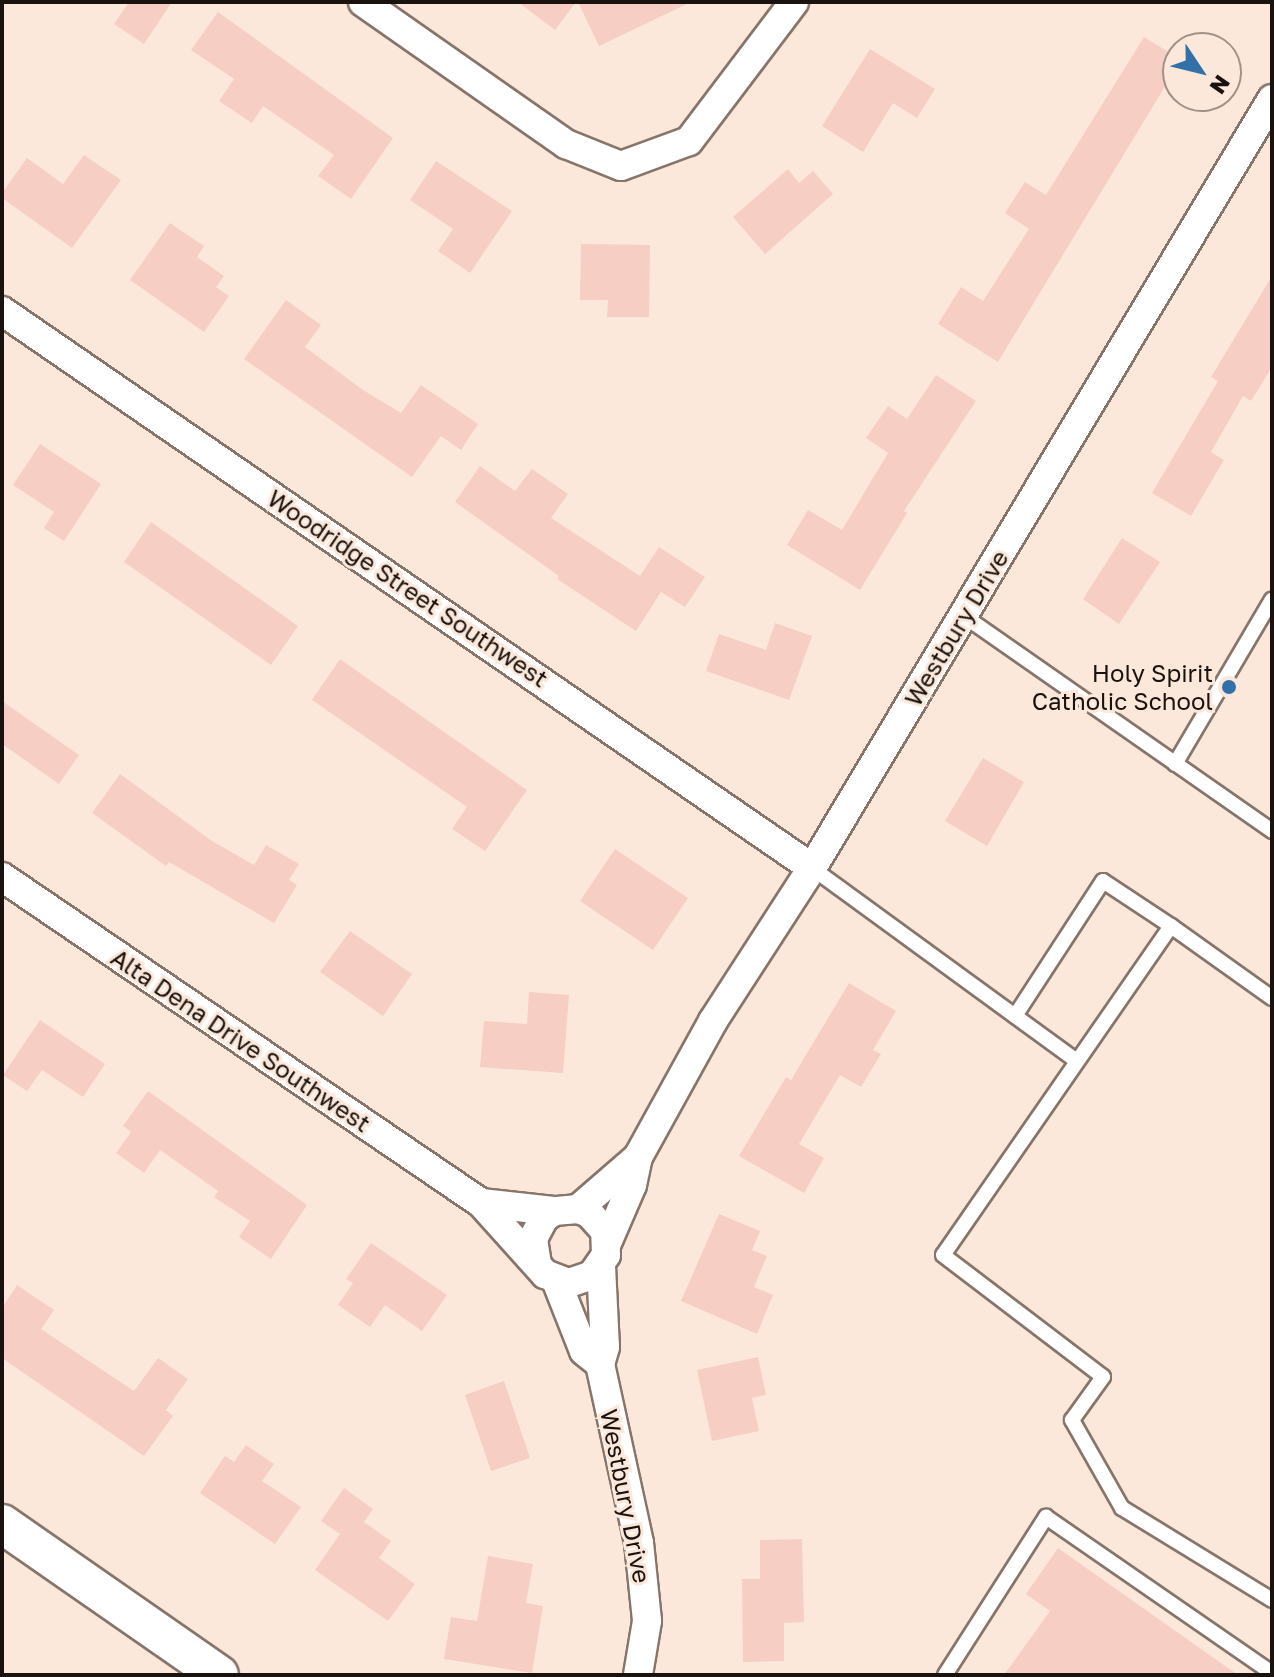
<!DOCTYPE html>
<style>
body{margin:0}
#map{position:relative;width:1274px;height:1677px;overflow:hidden;background:#fce8db;font-family:"Golos Text",sans-serif}
div>[style]{position:absolute}
.building>*{inset:0;background:#f6cec3}
.roads{filter:drop-shadow(2px 0 #87756a) drop-shadow(-2px 0 #87756a) drop-shadow(0 2px #87756a) drop-shadow(0 -2px #87756a)}
.service>*{height:14px;margin:-7px;padding:0 7px;transform-origin:7px;border-radius:7px;background:#fff}
.minor>*{height:28px;margin:-14px;padding:0 14px;transform-origin:14px;border-radius:14px;background:#fff}
.secondary>*{height:38px;margin:-19px;padding:0 19px;transform-origin:19px;border-radius:19px;background:#fff}
.dots>*{width:22px;height:22px;translate:-50% -50%;box-sizing:border-box;border:4px solid #fce8db;border-radius:50%}
span{translate:-50% -50%;white-space:nowrap;text-align:center;line-height:1.15;-webkit-text-stroke:6px #fce8db;paint-order:stroke}
.street-label{font-size:24px;color:#19120e}
.poi-label{font-size:24px;color:#19120e}
.right{translate:-100% -50%;text-align:right}
.frame{position:absolute;inset:0;border:4px solid #19120e;pointer-events:none}
.north{position:absolute;left:1162px;top:32px;width:80px;height:80px;box-sizing:border-box;background:#fce8db;border:2px solid #a19289;border-radius:50%;rotate:125deg;font-size:22px;font-weight:700;line-height:32px;text-align:center;color:#19120e}
.north::after{content:'';display:block;margin:auto;width:28px;height:36px;background:#3271a8;clip-path:polygon(50% 0,100% 100%,50% 72%,0 100%)}
</style>
<div id="map">
<div class="building">
<div style="clip-path:polygon(129px 2px,172px 2px,144px 44px,114px 24px)"></div>
<div style="clip-path:polygon(518px 2px,576px 2px,555px 30px)"></div>
<div style="clip-path:polygon(578px 2px,691px 2px,599px 46px)"></div>
<div style="clip-path:polygon(218px 12px,393px 138px,351px 199px,318px 176px,334px 155px,263px 106px,252px 123px,219px 101px,234px 79px,191px 50px)"></div>
<div style="clip-path:polygon(1144px 37px,1178px 58px,1178px 65px,998px 362px,938px 324px,961px 287px,983px 301px,1029px 229px,1005px 213px,1025px 182px,1046px 195px)"></div>
<div style="clip-path:polygon(870px 49px,935px 89px,917px 118px,893px 103px,863px 152px,822px 126px)"></div>
<div style="clip-path:polygon(84px 155px,121px 180px,72px 248px,2px 198px,2px 193px,27px 158px,63px 184px)"></div>
<div style="clip-path:polygon(436px 161px,512px 211px,470px 273px,438px 251px,453px 229px,410px 200px)"></div>
<div style="clip-path:polygon(788px 169px,799px 183px,813px 171px,833px 194px,765px 254px,733px 217px)"></div>
<div style="clip-path:polygon(170px 223px,204px 246px,197px 257px,224px 276px,216px 287px,229px 296px,204px 332px,130px 280px)"></div>
<div style="clip-path:polygon(581px 244px,650px 245px,649px 317px,607px 317px,608px 300px,580px 300px)"></div>
<div style="clip-path:polygon(1272px 276px,1272px 367px,1251px 401px,1243px 396px,1211px 452px,1224px 460px,1191px 516px,1152px 493px,1218px 381px,1211px 377px)"></div>
<div style="clip-path:polygon(286px 300px,321px 325px,305px 347px,363px 390px,401px 413px,421px 385px,478px 424px,461px 450px,441px 436px,412px 477px,244px 359px)"></div>
<div style="clip-path:polygon(936px 375px,976px 401px,904px 511px,907px 513px,860px 590px,787px 545px,808px 510px,842px 530px,888px 453px,866px 438px,888px 406px,907px 419px)"></div>
<div style="clip-path:polygon(40px 444px,101px 484px,64px 541px,44px 528px,54px 512px,13px 485px)"></div>
<div style="clip-path:polygon(480px 466px,515px 491px,532px 469px,568px 494px,551px 518px,640px 576px,659px 547px,705px 577px,685px 607px,661px 592px,636px 631px,557px 579px,559px 576px,455px 502px)"></div>
<div style="clip-path:polygon(151px 522px,298px 626px,271px 665px,124px 562px)"></div>
<div style="clip-path:polygon(1122px 538px,1160px 562px,1119px 624px,1083px 599px)"></div>
<div style="clip-path:polygon(775px 623px,812px 636px,789px 700px,706px 671px,719px 634px,766px 650px)"></div>
<div style="clip-path:polygon(340px 659px,527px 790px,485px 851px,452px 829px,467px 807px,312px 700px)"></div>
<div style="clip-path:polygon(2px 701px,79px 755px,59px 784px,2px 744px)"></div>
<div style="clip-path:polygon(983px 758px,1024px 782px,987px 846px,945px 821px)"></div>
<div style="clip-path:polygon(120px 774px,212px 841px,254px 865px,266px 845px,299px 864px,289px 880px,297px 885px,274px 923px,169px 862px,166px 866px,92px 813px)"></div>
<div style="clip-path:polygon(615px 849px,688px 898px,653px 950px,580px 901px)"></div>
<div style="clip-path:polygon(350px 931px,412px 974px,383px 1016px,320px 972px)"></div>
<div style="clip-path:polygon(849px 983px,896px 1011px,873px 1050px,881px 1054px,861px 1087px,840px 1075px,799px 1144px,824px 1158px,804px 1193px,739px 1156px,786px 1077px,791px 1080px)"></div>
<div style="clip-path:polygon(529px 992px,569px 995px,563px 1073px,480px 1067px,484px 1021px,527px 1024px)"></div>
<div style="clip-path:polygon(40px 1020px,105px 1064px,83px 1097px,42px 1070px,27px 1091px,3px 1075px)"></div>
<div style="clip-path:polygon(148px 1091px,307px 1205px,271px 1259px,239px 1237px,250px 1221px,214px 1197px,218px 1191px,160px 1150px,144px 1173px,116px 1153px,131px 1132px,123px 1126px)"></div>
<div style="clip-path:polygon(719px 1214px,760px 1231px,752px 1250px,767px 1256px,754px 1287px,773px 1295px,757px 1334px,681px 1301px)"></div>
<div style="clip-path:polygon(371px 1243px,447px 1295px,422px 1331px,385px 1305px,370px 1327px,338px 1305px,353px 1283px,346px 1279px)"></div>
<div style="clip-path:polygon(17px 1285px,54px 1310px,41px 1329px,134px 1391px,158px 1358px,188px 1379px,166px 1410px,173px 1416px,144px 1456px,2px 1358px,2px 1308px)"></div>
<div style="clip-path:polygon(758px 1357px,766px 1395px,752px 1398px,759px 1431px,712px 1441px,697px 1370px)"></div>
<div style="clip-path:polygon(504px 1381px,530px 1458px,491px 1471px,465px 1395px)"></div>
<div style="clip-path:polygon(246px 1445px,274px 1464px,262px 1481px,301px 1507px,275px 1544px,200px 1493px,225px 1456px,234px 1462px)"></div>
<div style="clip-path:polygon(344px 1488px,373px 1509px,364px 1522px,391px 1541px,379px 1558px,415px 1584px,388px 1621px,315px 1570px,340px 1534px,321px 1521px)"></div>
<div style="clip-path:polygon(802px 1539px,804px 1622px,784px 1623px,784px 1661px,743px 1662px,742px 1579px,760px 1579px,760px 1540px)"></div>
<div style="clip-path:polygon(1058px 1548px,1238px 1675px,1004px 1675px,1050px 1611px,1026px 1594px)"></div>
<div style="clip-path:polygon(488px 1556px,533px 1564px,526px 1603px,543px 1606px,532px 1673px,444px 1659px,451px 1617px,477px 1621px)"></div>
</div>
<div class="roads">
<div class="service">
<div style="left:964px;top:616px;width:376px;rotate:34.9deg"></div>
<div style="left:1175px;top:764px;width:191px;rotate:-59.5deg"></div>
<div style="left:812px;top:868px;width:326px;rotate:36.1deg"></div>
<div style="left:1272px;top:998px;width:124px;rotate:-144.5deg"></div>
<div style="left:1171px;top:926px;width:400px;rotate:124.7deg"></div>
<div style="left:943px;top:1255px;width:201px;rotate:37.3deg"></div>
<div style="left:1103px;top:1377px;width:53px;rotate:125.8deg"></div>
<div style="left:1072px;top:1420px;width:101px;rotate:60.4deg"></div>
<div style="left:1122px;top:1508px;width:176px;rotate:31.5deg"></div>
<div style="left:1015px;top:1016px;width:161px;rotate:-56.9deg"></div>
<div style="left:1103px;top:881px;width:82px;rotate:33.5deg"></div>
<div style="left:945px;top:1675px;width:188px;rotate:-57.4deg"></div>
<div style="left:1046px;top:1517px;width:275px;rotate:34.6deg"></div>
</div>
<div class="minor">
<div style="left:363px;top:2px;width:248px;rotate:35deg"></div>
<div style="left:566px;top:144px;width:59px;rotate:21.8deg"></div>
<div style="left:621px;top:166px;width:72px;rotate:-20.2deg"></div>
<div style="left:689px;top:141px;width:174px;rotate:-52.9deg"></div>
<div style="left:2px;top:311px;width:983px;rotate:34.51deg"></div>
<div style="left:2px;top:877px;width:579px;rotate:34.24deg"></div>
<div style="left:481px;top:1203px;width:96px;rotate:48deg"></div>
<div style="left:545px;top:1274px;width:26px;rotate:21deg"></div>
<div style="left:569px;top:1283px;width:24px;rotate:-19deg"></div>
<div style="left:592px;top:1275px;width:24px;rotate:-55deg"></div>
<div style="left:606px;top:1255px;width:24px;rotate:-92deg"></div>
<div style="left:605px;top:1231px;width:24px;rotate:-132deg"></div>
<div style="left:589px;top:1213px;width:12px;rotate:-160deg"></div>
<div style="left:578px;top:1209px;width:24px;rotate:175deg"></div>
<div style="left:554px;top:1211px;width:12px;rotate:145deg"></div>
<div style="left:544px;top:1218px;width:24px;rotate:118deg"></div>
<div style="left:533px;top:1239px;width:25px;rotate:81deg"></div>
<div style="left:481px;top:1203px;width:73px;rotate:6.3deg"></div>
<div style="left:578px;top:1209px;width:79px;rotate:-40.9deg"></div>
<div style="left:607px;top:1243px;width:63px;rotate:-66.7deg"></div>
<div style="left:632px;top:1185px;width:29px;rotate:-78deg"></div>
<div style="left:638px;top:1157px;width:155px;rotate:-61.1deg"></div>
<div style="left:713px;top:1021px;width:182px;rotate:-57.1deg"></div>
<div style="left:812px;top:868px;width:896px;rotate:-59.11deg"></div>
<div style="left:601px;top:1266px;width:81px;rotate:87.2deg"></div>
<div style="left:605px;top:1347px;width:18px;rotate:106deg"></div>
<div style="left:600px;top:1364px;width:183px;rotate:77.7deg"></div>
<div style="left:639px;top:1543px;width:78px;rotate:84.1deg"></div>
<div style="left:647px;top:1621px;width:55px;rotate:99.5deg"></div>
<div style="left:556px;top:1280px;width:76px;rotate:68.5deg"></div>
<div style="left:584px;top:1351px;width:21px;rotate:39deg"></div>
</div>
<div class="secondary">
<div style="left:2px;top:1524px;width:264px;rotate:34.8deg"></div>
</div>
</div>
<div class="dots">
<div style="left:1229px;top:687px;background:#3271a8"></div>
</div>
<div class="street-label">
<span style="left:408px;top:588px;rotate:34deg">Woodridge Street Southwest</span>
<span style="left:956px;top:628px;rotate:-59deg">Westbury Drive</span>
<span style="left:241px;top:1040px;rotate:34deg">Alta Dena Drive Southwest</span>
<span style="left:626px;top:1496px;rotate:79deg">Westbury Drive</span>
</div>
<div class="poi-label">
<span class="right" style="left:1213px;top:687px">Holy Spirit<br>Catholic School</span>
</div>
<div class="frame"></div>
<div class="north">N</div>
</div>
